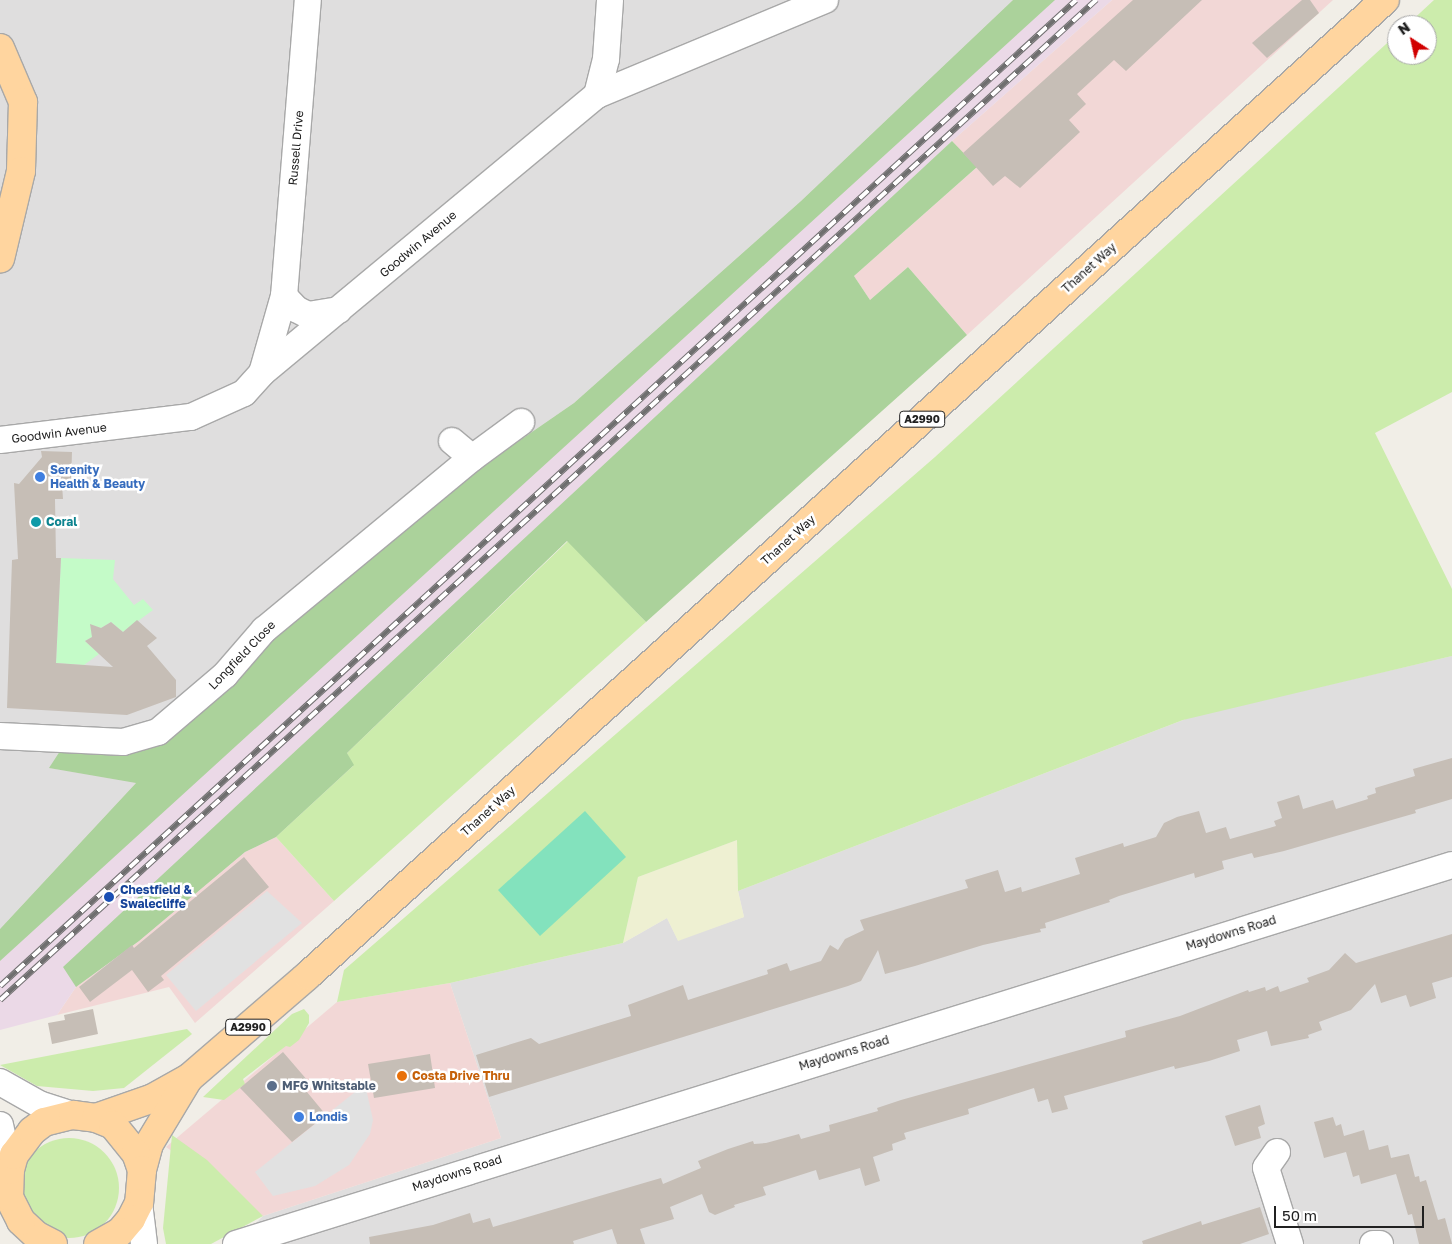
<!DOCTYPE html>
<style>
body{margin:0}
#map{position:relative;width:1452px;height:1244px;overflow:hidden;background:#f1eee7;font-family:"Golos Text",sans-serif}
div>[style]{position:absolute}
.residential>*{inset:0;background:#dfdede}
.commercial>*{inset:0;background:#f2d7d6}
.industrial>*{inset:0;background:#ebd9e7}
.farmland>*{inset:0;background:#eef0d2}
.grass>*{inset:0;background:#ccecac}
.round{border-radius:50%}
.forest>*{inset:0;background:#abd29b}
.park>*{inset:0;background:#c4fbc8}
.pitch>*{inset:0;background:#83e2bd}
.parking>*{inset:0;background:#e1e1e1}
.building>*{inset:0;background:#c6beb6}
.roads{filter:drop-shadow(1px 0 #a8a8a8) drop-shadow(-1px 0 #a8a8a8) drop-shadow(0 1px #a8a8a8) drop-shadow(0 -1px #a8a8a8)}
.minor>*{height:26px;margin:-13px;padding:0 13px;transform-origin:13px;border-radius:13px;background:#fff}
.major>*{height:28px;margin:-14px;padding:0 14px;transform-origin:14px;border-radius:14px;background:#ffd59f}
.rail>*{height:5.5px;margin-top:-2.75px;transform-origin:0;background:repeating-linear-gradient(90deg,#fff 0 11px,#6f6f6f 0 22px);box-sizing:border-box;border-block:1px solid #6f6f6f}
.dots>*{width:14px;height:14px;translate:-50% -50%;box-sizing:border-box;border:2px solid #fff;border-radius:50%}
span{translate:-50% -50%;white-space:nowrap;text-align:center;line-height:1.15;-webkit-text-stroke:5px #fff;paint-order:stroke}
.shield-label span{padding:1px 4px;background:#fff;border:1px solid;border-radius:4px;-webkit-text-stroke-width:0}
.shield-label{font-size:11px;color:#212121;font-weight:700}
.street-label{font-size:12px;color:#212121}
.shop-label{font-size:12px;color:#366cbe;font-weight:700}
.left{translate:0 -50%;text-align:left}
.culture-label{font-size:12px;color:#0d838f;font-weight:700}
.transit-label{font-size:12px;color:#164399;font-weight:700}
.food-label{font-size:12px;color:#c56008;font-weight:700}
.service-label{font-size:12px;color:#4e5e75;font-weight:700}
.north{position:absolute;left:1387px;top:15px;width:50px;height:50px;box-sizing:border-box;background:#fff;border:1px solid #a6a6a6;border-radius:50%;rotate:325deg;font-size:14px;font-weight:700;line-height:20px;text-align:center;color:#212121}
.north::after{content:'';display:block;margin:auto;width:18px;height:22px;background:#d10000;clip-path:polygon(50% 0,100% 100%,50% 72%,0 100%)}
.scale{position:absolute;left:1274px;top:1206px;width:150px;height:22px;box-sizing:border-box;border:2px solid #212121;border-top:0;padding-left:6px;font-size:15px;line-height:18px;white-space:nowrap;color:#212121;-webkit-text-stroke:4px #fff;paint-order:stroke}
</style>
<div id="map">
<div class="residential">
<div style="clip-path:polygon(0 0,1013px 0,801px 201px,574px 403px,464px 479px,300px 612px,181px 732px,50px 768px,137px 782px,0 929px)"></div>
<div style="clip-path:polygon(1452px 656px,1452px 1244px,235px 1244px,263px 1216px,501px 1138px,450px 983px,623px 943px,667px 918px,678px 940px,744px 917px,738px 891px,1191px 717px)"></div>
</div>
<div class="commercial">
<div style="clip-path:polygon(1112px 0,1333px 0,967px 335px,908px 267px,870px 300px,854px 276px,976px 168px,952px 141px)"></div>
<div style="clip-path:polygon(276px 837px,334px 901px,195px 1023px,169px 987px,57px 1015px,76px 987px,139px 941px,245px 852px)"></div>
<div style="clip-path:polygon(450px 983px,501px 1138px,263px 1216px,166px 1147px,337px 1002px)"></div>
</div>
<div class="industrial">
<div style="clip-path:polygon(1013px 0,1112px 0,952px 141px,347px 753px,276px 837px,245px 852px,139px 941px,76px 987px,57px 1015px,0 1030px,0 929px,136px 783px,49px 768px,181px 731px,300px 612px,464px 479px,574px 403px,801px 201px)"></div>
</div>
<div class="farmland">
<div style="clip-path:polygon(737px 840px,738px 891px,744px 917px,678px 941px,667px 918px,623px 943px,638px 877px)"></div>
</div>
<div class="grass">
<div style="clip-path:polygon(1434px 0,1452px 0,1452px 392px,1375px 433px,1452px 589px,1452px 656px,1183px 720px,738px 891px,737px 840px,638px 877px,623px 943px,450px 983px,337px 1002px,344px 970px,935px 457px,1397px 34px,1397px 55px,1427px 55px,1427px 25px,1407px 25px)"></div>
<div style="clip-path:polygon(568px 541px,646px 622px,334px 901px,276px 837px,353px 766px,347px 753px)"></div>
<div style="clip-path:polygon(304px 1009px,309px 1015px,309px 1023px,299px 1040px,290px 1047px,286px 1046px,243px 1079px,245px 1084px,224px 1100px,203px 1097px,292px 1014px)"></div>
<div style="clip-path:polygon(187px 1029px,192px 1034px,124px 1088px,93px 1091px,37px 1086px,0 1065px)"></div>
<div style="clip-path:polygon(172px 1135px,207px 1160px,263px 1216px,211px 1244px,166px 1244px,163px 1228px)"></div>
<div class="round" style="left:19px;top:1138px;width:100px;height:100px"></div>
</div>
<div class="forest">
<div style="clip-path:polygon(1013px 0,1055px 0,0 961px,0 929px,136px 783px,49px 768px,62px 748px,137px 746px,181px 731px,300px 612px,464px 479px,574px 403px,801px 201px)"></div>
<div style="clip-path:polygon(952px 141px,977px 167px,854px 276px,870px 300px,908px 267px,967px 335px,646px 622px,567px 541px,347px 753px,354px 765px,276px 837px,245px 852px,139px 941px,76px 987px,63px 967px)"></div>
</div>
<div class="park">
<div style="clip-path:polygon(61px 558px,115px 560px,113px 579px,134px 605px,143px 599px,153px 610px,123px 632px,111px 622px,101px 628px,91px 625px,92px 637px,85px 641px,99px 654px,84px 665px,56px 663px)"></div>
</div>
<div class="pitch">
<div style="clip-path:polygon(585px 811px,626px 857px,540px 936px,498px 890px)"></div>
</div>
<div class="parking">
<div style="clip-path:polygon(267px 891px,302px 923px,196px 1011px,166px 975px)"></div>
<div style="clip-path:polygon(365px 1084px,373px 1120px,370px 1134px,349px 1165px,315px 1186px,273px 1196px,255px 1172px)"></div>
</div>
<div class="building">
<div style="clip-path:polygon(1133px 0,1202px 0,1126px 71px,1114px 60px,1077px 94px,1086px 104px,1069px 120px,1080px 132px,1020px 188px,1005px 176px,993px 186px,963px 153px)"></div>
<div style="clip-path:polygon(1302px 0,1310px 0,1319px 13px,1267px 58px,1252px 43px)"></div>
<div style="clip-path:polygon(41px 451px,72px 452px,71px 484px,62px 484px,63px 499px,55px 499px,56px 558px,61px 558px,56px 663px,113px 667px,85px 641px,92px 637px,90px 624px,101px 628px,111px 622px,123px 632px,137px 620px,157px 638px,147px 646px,176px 680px,176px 697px,127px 715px,7px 708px,12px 560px,18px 559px,14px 483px,19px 484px,42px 457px)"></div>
<div style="clip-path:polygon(1452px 758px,1452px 799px,1415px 810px,1416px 813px,1284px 851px,1254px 858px,1252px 853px,1222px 861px,1224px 869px,1195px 878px,1194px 873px,1119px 896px,1109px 900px,1110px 902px,1045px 923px,1046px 928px,1040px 929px,1041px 932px,983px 945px,915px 966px,885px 974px,878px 950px,861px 981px,848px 986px,489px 1097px,476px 1055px,531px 1038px,539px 1044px,631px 1016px,628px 1005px,683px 985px,688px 1000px,768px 974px,767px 970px,787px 963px,790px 971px,821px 961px,830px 945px,838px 950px,845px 939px,864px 930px,860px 920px,968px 888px,965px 880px,998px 870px,1005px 892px,1021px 887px,1022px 892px,1080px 874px,1075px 858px,1123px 843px,1124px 847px,1156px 837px,1164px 823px,1177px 817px,1199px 811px,1206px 833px,1226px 827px,1230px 839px,1276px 826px,1274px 821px,1282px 818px,1277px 802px,1299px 795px,1303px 809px,1333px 800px,1336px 809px,1368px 799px,1367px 796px,1376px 793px,1375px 788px,1415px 776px,1413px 769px)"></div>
<div style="clip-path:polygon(244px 857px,269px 887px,161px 976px,164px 980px,148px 992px,132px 970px,90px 1002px,79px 987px,132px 945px,134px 948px)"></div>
<div style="clip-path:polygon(1452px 934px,1452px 977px,1432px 983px,1436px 998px,1410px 1007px,1406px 995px,1381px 1003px,1375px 984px,1351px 1010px,1319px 1022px,1322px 1030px,1308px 1035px,1309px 1038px,1271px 1046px,1267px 1031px,1237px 1040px,1240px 1051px,1209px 1061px,1175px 1069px,1174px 1066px,1064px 1096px,1068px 1109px,1052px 1113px,1048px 1099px,1038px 1102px,1034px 1088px,968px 1109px,969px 1114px,904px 1133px,906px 1139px,892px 1144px,893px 1150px,873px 1157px,880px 1181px,865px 1186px,860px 1168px,819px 1180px,816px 1170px,763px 1187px,766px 1195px,734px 1205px,735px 1207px,715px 1215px,709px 1212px,702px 1194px,670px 1207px,674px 1219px,640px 1229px,645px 1244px,617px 1244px,612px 1229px,573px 1241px,574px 1244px,370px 1244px,369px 1237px,433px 1225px,470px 1213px,473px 1223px,490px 1218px,493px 1227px,661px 1178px,663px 1184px,701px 1168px,698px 1161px,728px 1149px,753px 1141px,754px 1144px,766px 1143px,799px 1134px,801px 1139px,830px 1131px,829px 1125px,878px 1111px,877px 1108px,901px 1100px,1126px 1037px,1125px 1031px,1180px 1016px,1248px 990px,1249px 992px,1265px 987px,1266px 991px,1278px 986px,1280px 992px,1309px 982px,1307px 978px,1329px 970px,1345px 953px,1356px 963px)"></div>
<div style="clip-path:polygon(93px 1009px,98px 1034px,52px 1044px,48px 1023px,65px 1020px,64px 1015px)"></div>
<div style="clip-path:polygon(283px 1052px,308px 1081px,302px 1086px,326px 1115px,292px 1142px,240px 1088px)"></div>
<div style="clip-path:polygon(430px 1054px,435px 1088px,374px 1098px,368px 1064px)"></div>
<div style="clip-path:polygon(1260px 1105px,1265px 1124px,1258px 1127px,1261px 1138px,1235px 1146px,1225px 1116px)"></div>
<div style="clip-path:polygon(1333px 1117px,1336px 1126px,1341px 1124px,1344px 1136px,1364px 1130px,1369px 1150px,1388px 1145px,1391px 1158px,1409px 1154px,1415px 1177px,1419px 1176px,1420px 1182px,1426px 1180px,1438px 1220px,1445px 1218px,1452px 1244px,1419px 1244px,1412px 1214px,1408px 1215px,1396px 1174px,1361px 1184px,1359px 1175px,1353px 1177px,1346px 1152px,1324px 1158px,1314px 1122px)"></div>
<div style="clip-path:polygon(1260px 1207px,1269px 1234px,1240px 1244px,1143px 1244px,1142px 1241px,1201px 1221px,1202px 1225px)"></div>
</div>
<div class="roads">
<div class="minor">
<div style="left:597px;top:95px;width:37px;rotate:-76deg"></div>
<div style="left:606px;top:59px;width:59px;rotate:-86.1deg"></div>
<div style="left:284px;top:296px;width:18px;rotate:47deg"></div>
<div style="left:296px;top:309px;width:13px;rotate:27deg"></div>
<div style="left:308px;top:315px;width:31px;rotate:-9deg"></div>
<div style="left:262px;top:373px;width:80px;rotate:-74.1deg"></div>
<div style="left:284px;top:296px;width:297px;rotate:-85.4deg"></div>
<div style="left:0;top:440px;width:192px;rotate:-6.9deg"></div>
<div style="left:191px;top:417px;width:58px;rotate:-24.4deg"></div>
<div style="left:244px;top:393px;width:27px;rotate:-48deg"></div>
<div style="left:262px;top:373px;width:435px;rotate:-39.7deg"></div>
<div style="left:597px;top:95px;width:247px;rotate:-22.6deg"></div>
<div style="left:452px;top:441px;width:26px;rotate:40deg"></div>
<div style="left:0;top:736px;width:123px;rotate:2.8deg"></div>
<div style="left:123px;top:742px;width:36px;rotate:-16deg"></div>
<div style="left:158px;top:732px;width:88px;rotate:-40.4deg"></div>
<div style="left:225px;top:675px;width:60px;rotate:-49.1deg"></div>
<div style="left:264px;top:630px;width:270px;rotate:-39.6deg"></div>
<div style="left:472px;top:458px;width:61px;rotate:-36.3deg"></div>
<div style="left:0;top:1082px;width:45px;rotate:29.4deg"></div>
<div style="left:39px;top:1104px;width:36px;rotate:18deg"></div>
<div style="left:0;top:1125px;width:46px;rotate:77.5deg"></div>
<div style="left:1277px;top:1152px;width:19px;rotate:125deg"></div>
<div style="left:1266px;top:1168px;width:80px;rotate:72.5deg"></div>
<div style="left:139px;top:1203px;width:41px;rotate:83deg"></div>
<div style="left:236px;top:1244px;width:1274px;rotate:-17.31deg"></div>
<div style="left:1373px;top:1244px;width:7px"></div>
</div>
<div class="major">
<div style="left:0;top:48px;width:59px;rotate:66.9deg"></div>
<div style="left:23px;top:102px;width:69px;rotate:91.7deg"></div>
<div style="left:21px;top:171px;width:90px;rotate:103.4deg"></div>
<div style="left:96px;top:1118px;width:60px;rotate:-19.3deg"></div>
<div style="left:153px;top:1098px;width:41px;rotate:-29.1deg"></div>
<div style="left:189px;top:1078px;width:156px;rotate:-40.8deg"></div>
<div style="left:307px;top:976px;width:1454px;rotate:-42.16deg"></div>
<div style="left:142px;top:1170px;width:27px;rotate:-75deg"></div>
<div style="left:149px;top:1144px;width:74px;rotate:-58.9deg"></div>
<div style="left:53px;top:1244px;width:18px;rotate:-153deg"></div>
<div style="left:37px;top:1236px;width:22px;rotate:-137deg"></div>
<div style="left:21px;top:1221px;width:27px;rotate:-117deg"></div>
<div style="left:9px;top:1197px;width:27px;rotate:-88deg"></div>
<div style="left:10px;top:1170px;width:16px;rotate:-75deg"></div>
<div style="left:14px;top:1155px;width:30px;rotate:-53deg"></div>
<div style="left:32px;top:1131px;width:15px;rotate:-37deg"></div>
<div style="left:44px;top:1122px;width:30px;rotate:-14deg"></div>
<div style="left:73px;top:1115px;width:23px;rotate:7deg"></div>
<div style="left:96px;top:1118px;width:18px;rotate:22deg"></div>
<div style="left:113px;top:1125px;width:36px;rotate:51deg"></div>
<div style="left:136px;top:1153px;width:18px;rotate:71deg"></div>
<div style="left:142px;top:1170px;width:33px;rotate:95deg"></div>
<div style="left:139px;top:1203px;width:18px;rotate:117deg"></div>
<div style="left:131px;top:1219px;width:17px;rotate:130deg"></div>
<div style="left:120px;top:1232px;width:25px;rotate:151deg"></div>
</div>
</div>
<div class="rail">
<div style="left:0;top:986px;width:1459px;rotate:-42.5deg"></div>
<div style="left:0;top:1000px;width:1484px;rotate:-42.38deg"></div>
</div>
<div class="dots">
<div style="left:40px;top:477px;background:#3f7fe0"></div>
<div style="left:36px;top:522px;background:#0f9aa8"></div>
<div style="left:109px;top:897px;background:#1a4fb4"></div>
<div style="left:402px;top:1076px;background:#e8710a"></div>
<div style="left:272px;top:1086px;background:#5c6f8a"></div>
<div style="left:299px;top:1117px;background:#3f7fe0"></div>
</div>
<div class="shield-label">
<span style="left:922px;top:419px">A2990</span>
<span style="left:248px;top:1027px">A2990</span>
</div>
<div class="street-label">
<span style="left:296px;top:148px;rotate:-85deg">Russell Drive</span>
<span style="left:418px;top:244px;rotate:-40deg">Goodwin Avenue</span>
<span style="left:1089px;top:268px;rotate:-42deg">Thanet Way</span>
<span style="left:59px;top:433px;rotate:-7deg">Goodwin Avenue</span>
<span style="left:788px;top:540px;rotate:-42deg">Thanet Way</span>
<span style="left:242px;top:655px;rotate:-46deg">Longfield Close</span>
<span style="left:488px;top:811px;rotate:-42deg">Thanet Way</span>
<span style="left:1231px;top:933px;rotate:-17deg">Maydowns Road</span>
<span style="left:844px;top:1053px;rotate:-17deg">Maydowns Road</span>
<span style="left:457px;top:1173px;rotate:-18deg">Maydowns Road</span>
</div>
<div class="shop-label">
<span class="left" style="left:50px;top:477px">Serenity<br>Health &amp; Beauty</span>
<span class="left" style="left:309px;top:1117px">Londis</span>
</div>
<div class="culture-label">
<span class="left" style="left:46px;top:522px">Coral</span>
</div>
<div class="transit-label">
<span class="left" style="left:120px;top:897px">Chestfield &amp;<br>Swalecliffe</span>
</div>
<div class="food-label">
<span class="left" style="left:412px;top:1076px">Costa Drive Thru</span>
</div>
<div class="service-label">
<span class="left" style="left:282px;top:1086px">MFG Whitstable</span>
</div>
<div class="north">N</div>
<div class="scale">50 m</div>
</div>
